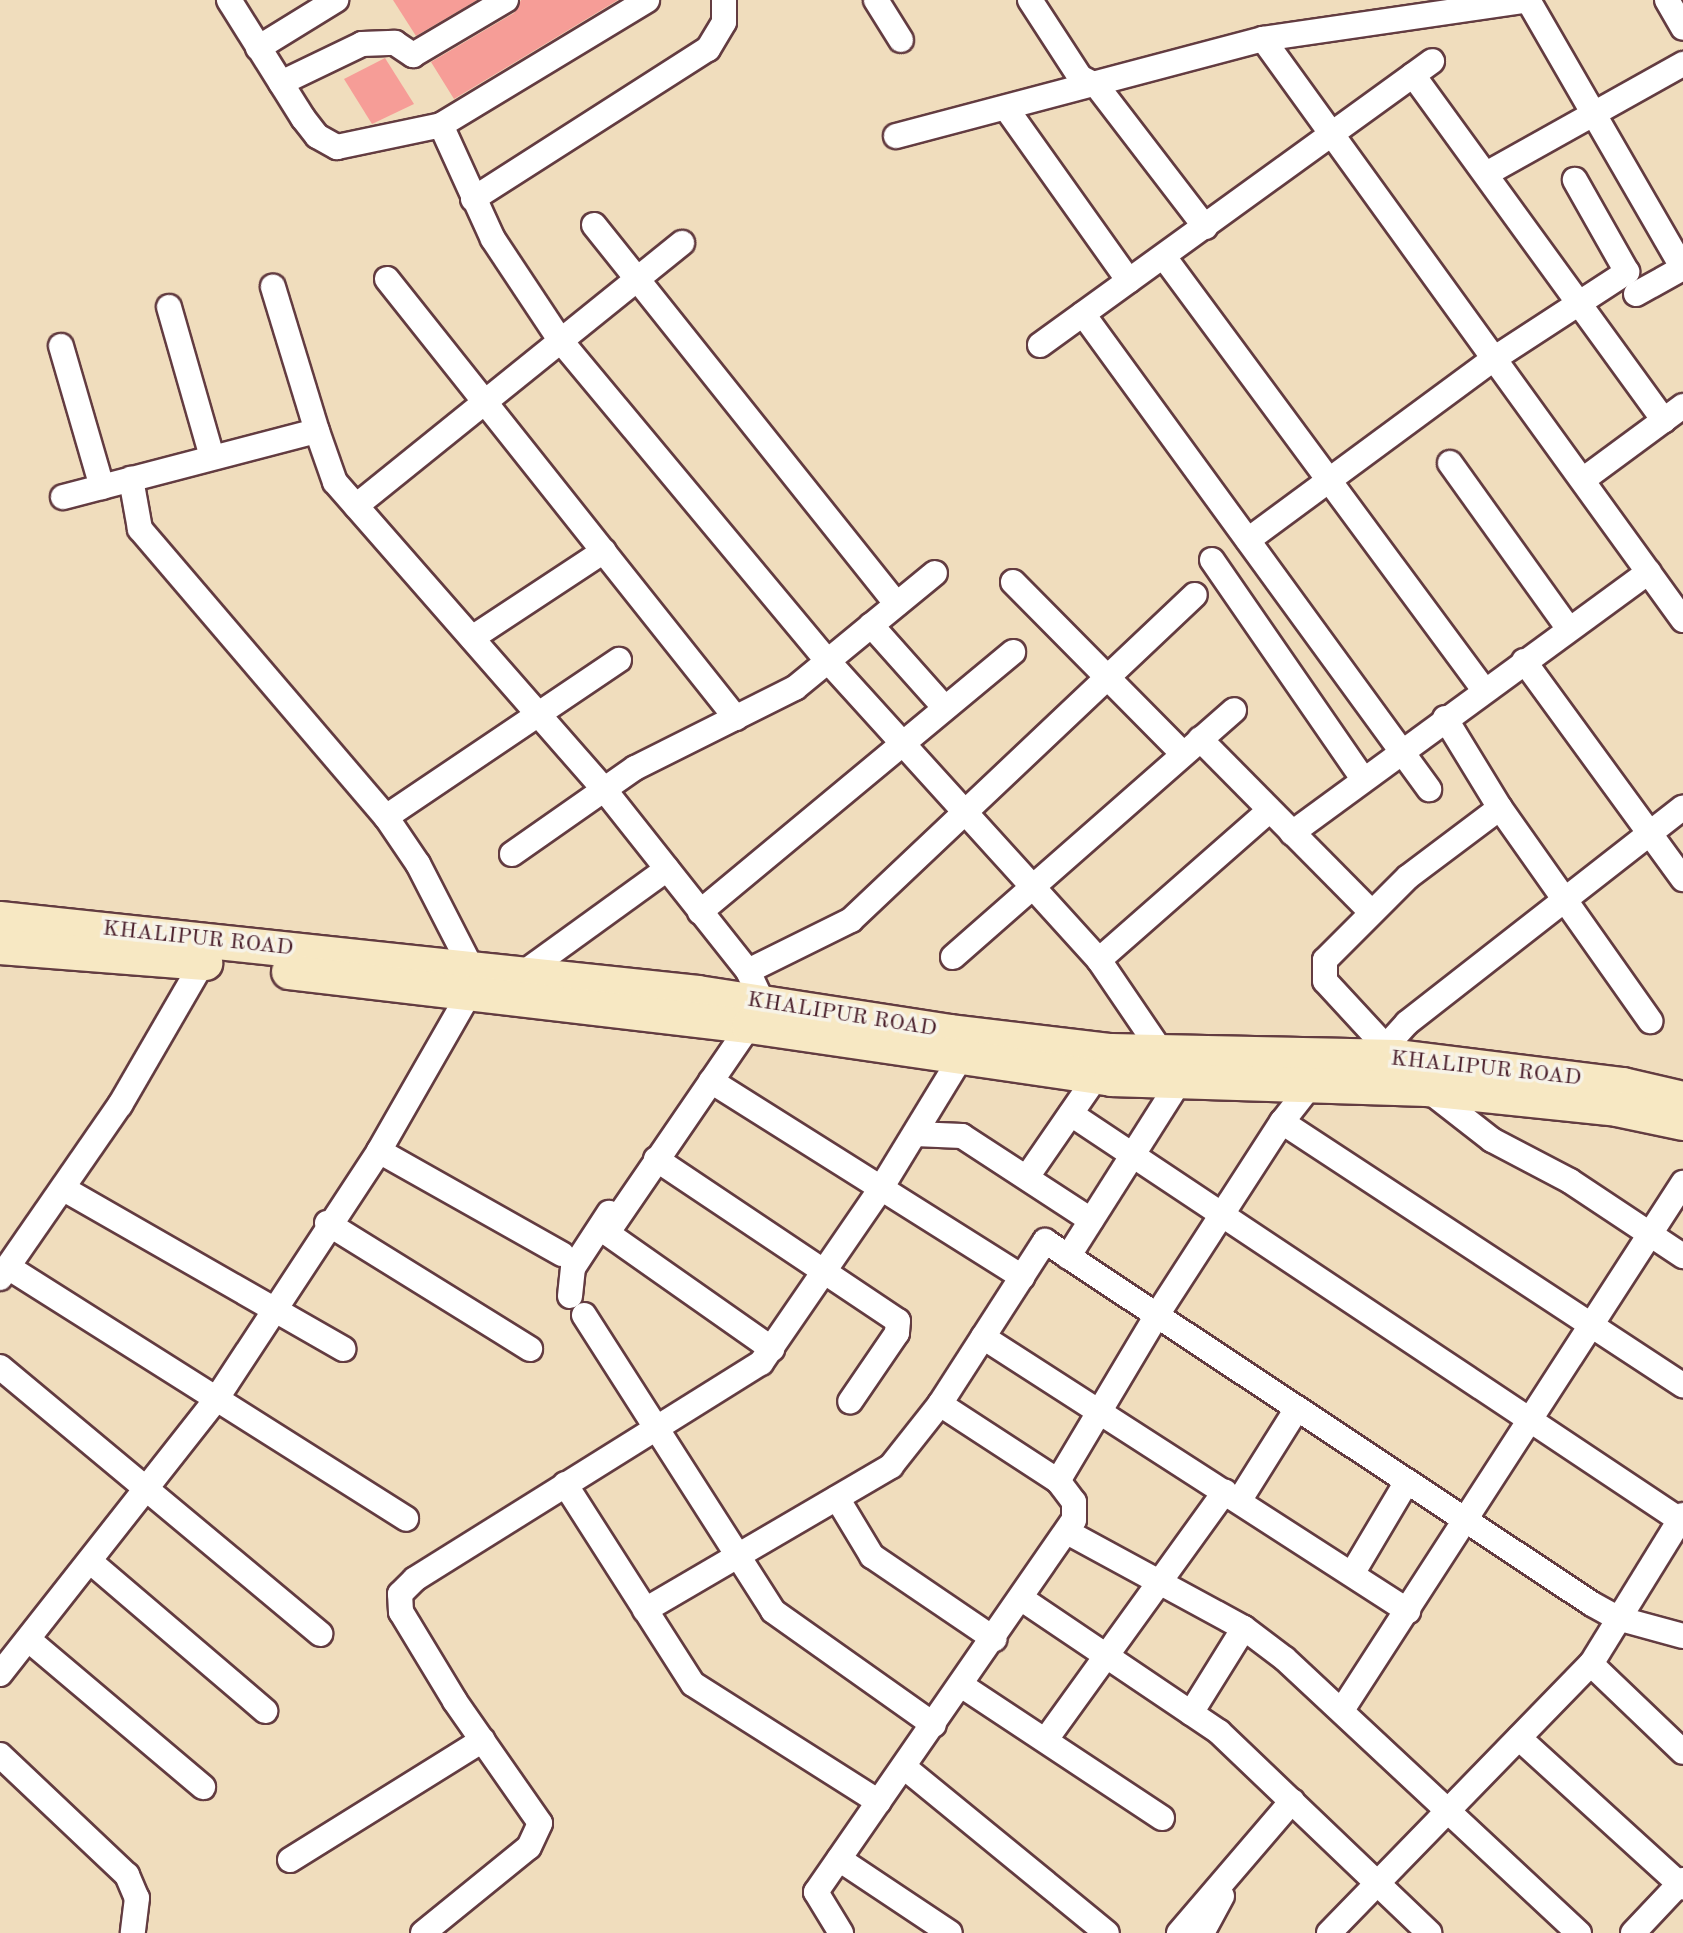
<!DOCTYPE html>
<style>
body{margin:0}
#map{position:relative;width:1683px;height:1933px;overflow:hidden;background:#f0ddbd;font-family:"Old Standard TT",serif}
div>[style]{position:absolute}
.building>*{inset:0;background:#f69d97}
.roads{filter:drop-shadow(2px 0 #633c41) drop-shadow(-2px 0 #633c41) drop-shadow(0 2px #633c41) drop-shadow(0 -2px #633c41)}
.street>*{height:24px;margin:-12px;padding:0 12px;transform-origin:12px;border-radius:12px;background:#fff}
.secondary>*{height:34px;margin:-17px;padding:0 17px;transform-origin:17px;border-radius:17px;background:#f7e8c3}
span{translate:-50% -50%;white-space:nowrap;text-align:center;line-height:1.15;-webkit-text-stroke:7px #f7f3e8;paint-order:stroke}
.street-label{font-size:22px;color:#4a1f2b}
</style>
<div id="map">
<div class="building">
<div style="clip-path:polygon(393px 0,477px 0,416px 36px)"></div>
<div style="clip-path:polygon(521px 0,618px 0,454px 99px,431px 62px,514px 13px)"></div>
<div style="clip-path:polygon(385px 58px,414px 104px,372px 124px,344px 79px)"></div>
</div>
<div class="roads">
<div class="street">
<div style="left:229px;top:0;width:139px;rotate:57.9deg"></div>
<div style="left:303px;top:118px;width:23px;rotate:52deg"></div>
<div style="left:317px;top:136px;width:23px;rotate:29deg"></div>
<div style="left:337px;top:147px;width:106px;rotate:-11.9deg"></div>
<div style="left:441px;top:125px;width:241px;rotate:-31.2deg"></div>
<div style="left:876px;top:0;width:47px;rotate:58deg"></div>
<div style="left:1030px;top:0;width:92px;rotate:57deg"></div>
<div style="left:1080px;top:77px;width:19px;rotate:28deg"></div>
<div style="left:1097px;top:86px;width:178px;rotate:52.5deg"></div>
<div style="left:1528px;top:0;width:310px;rotate:60deg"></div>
<div style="left:1667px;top:0;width:32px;rotate:60deg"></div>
<div style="left:1263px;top:39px;width:717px;rotate:54.14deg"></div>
<div style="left:258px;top:48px;width:92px;rotate:-31.6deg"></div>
<div style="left:1413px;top:75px;width:427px;rotate:54deg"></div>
<div style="left:281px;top:83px;width:90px;rotate:-25.7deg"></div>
<div style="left:362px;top:44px;width:33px;rotate:-2deg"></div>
<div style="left:395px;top:43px;width:22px;rotate:34deg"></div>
<div style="left:413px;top:55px;width:108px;rotate:-30.6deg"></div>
<div style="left:1006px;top:108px;width:212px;rotate:54.6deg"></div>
<div style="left:441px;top:125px;width:125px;rotate:65.5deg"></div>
<div style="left:493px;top:239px;width:121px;rotate:56.4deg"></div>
<div style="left:560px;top:340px;width:417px;rotate:50.2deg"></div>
<div style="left:827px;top:660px;width:405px;rotate:47.8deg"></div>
<div style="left:1099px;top:960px;width:114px;rotate:55.8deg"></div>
<div style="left:1163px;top:1054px;width:32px;rotate:60deg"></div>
<div style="left:1179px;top:1082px;width:207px;rotate:122.4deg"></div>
<div style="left:896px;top:136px;width:380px;rotate:-14.8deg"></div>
<div style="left:1263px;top:39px;width:269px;rotate:-8.3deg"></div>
<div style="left:1486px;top:174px;width:226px;rotate:-29.2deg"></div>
<div style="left:473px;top:199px;width:279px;rotate:-32.6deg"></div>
<div style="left:708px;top:49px;width:31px;rotate:-59deg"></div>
<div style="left:724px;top:22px;width:22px;rotate:-90deg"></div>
<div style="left:594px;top:225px;width:485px;rotate:51.4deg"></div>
<div style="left:1164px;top:257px;width:538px;rotate:53.53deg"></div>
<div style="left:387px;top:279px;width:561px;rotate:51.52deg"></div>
<div style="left:1636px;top:294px;width:54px;rotate:-29deg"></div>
<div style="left:169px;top:307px;width:156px;rotate:74deg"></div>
<div style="left:1083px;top:314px;width:588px;rotate:53.93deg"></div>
<div style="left:1040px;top:345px;width:484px;rotate:-35.9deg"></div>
<div style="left:61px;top:346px;width:147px;rotate:73.8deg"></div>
<div style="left:317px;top:431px;width:54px;rotate:70.6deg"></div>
<div style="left:335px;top:482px;width:407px;rotate:48.8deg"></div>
<div style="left:603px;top:788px;width:233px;rotate:51.6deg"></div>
<div style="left:748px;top:971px;width:47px;rotate:65.1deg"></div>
<div style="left:1450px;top:463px;width:204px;rotate:54.4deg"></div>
<div style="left:1584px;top:479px;width:123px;rotate:-36.4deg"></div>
<div style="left:63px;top:497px;width:262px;rotate:-14.6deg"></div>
<div style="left:317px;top:431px;width:151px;rotate:-107deg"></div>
<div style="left:356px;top:506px;width:419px;rotate:-38.9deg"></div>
<div style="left:1248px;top:540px;width:307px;rotate:-36.4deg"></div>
<div style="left:1495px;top:358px;width:158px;rotate:-33.1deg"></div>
<div style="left:1627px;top:272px;width:106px;rotate:-119.5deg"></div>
<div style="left:1212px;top:560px;width:266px;rotate:55.4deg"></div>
<div style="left:1013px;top:582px;width:242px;rotate:45.3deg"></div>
<div style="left:871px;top:625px;width:111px;rotate:48.3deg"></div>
<div style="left:472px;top:638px;width:158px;rotate:-33.4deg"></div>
<div style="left:1524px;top:661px;width:270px;rotate:53.9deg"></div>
<div style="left:1445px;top:718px;width:105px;rotate:58.6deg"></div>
<div style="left:1500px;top:808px;width:261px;rotate:54.8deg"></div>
<div style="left:1200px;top:739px;width:243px;rotate:45.3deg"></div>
<div style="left:386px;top:817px;width:281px;rotate:-34deg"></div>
<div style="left:1292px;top:833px;width:442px;rotate:-36.2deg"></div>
<div style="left:512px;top:854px;width:150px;rotate:-35deg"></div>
<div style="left:635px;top:768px;width:179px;rotate:-26.6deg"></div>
<div style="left:795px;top:688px;width:181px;rotate:-39.4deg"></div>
<div style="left:700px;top:912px;width:407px;rotate:-39.7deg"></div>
<div style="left:953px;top:957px;width:374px;rotate:-41.3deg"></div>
<div style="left:1099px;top:960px;width:227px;rotate:-41.3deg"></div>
<div style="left:748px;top:971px;width:115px;rotate:-26.3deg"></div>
<div style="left:851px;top:920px;width:473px;rotate:-43.4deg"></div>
<div style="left:522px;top:974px;width:179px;rotate:-35.9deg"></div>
<div style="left:749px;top:1026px;width:251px;rotate:124.4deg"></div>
<div style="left:607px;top:1233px;width:202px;rotate:35.1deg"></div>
<div style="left:1385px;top:1046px;width:88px;rotate:-132.7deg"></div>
<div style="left:1325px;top:981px;width:21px;rotate:-90deg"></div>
<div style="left:1325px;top:960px;width:117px;rotate:-45deg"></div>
<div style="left:1408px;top:877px;width:115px;rotate:-36.9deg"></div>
<div style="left:1370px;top:1064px;width:55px;rotate:-47.9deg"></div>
<div style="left:1407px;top:1023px;width:350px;rotate:-38deg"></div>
<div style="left:711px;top:1081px;width:368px;rotate:32.2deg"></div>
<div style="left:1428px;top:1090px;width:81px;rotate:38deg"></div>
<div style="left:1492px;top:1140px;width:88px;rotate:27.7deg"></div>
<div style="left:1570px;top:1181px;width:136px;rotate:33.6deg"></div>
<div style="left:1071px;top:1114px;width:736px;rotate:33.69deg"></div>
<div style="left:1282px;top:1122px;width:480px;rotate:33.3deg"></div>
<div style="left:915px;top:1134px;width:47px;rotate:2.4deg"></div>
<div style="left:962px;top:1136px;width:154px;rotate:33.1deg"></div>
<div style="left:379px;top:1151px;width:210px;rotate:29.4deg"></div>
<div style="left:656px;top:1159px;width:291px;rotate:33.8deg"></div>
<div style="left:898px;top:1321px;width:12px;rotate:95deg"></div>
<div style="left:897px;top:1333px;width:83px;rotate:124.3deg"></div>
<div style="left:1027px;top:1177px;width:121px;rotate:-55.4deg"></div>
<div style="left:64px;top:1189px;width:322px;rotate:29.8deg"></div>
<div style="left:327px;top:1223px;width:239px;rotate:31.8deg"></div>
<div style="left:8px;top:1267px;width:471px;rotate:32.3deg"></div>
<div style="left:0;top:1278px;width:211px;rotate:-55.3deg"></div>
<div style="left:120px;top:1105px;width:165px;rotate:-59.9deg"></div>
<div style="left:570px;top:1296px;width:28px;rotate:-84deg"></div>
<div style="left:573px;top:1268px;width:66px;rotate:-56.8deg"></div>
<div style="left:584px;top:1315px;width:351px;rotate:57.4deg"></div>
<div style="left:773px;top:1611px;width:197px;rotate:35.3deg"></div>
<div style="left:983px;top:1337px;width:506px;rotate:32.81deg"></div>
<div style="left:0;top:1367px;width:417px;rotate:39.8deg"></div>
<div style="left:1058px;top:1481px;width:190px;rotate:-59.2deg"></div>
<div style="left:1155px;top:1318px;width:234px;rotate:-57.1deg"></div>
<div style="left:1282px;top:1122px;width:58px;rotate:-52deg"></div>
<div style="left:565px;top:1484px;width:237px;rotate:57.4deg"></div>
<div style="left:693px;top:1684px;width:220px;rotate:32.4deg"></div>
<div style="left:837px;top:1498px;width:68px;rotate:58.9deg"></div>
<div style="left:872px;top:1556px;width:148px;rotate:34.2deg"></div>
<div style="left:1239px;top:1501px;width:107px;rotate:-57.9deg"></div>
<div style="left:1069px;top:1533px;width:199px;rotate:28.5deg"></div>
<div style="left:1244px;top:1628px;width:51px;rotate:37.1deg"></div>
<div style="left:1285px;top:1659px;width:402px;rotate:43deg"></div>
<div style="left:92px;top:1563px;width:228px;rotate:40.5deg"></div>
<div style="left:1352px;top:1574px;width:106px;rotate:-59.3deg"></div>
<div style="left:1022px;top:1599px;width:238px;rotate:34deg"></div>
<div style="left:1219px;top:1732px;width:291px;rotate:43.7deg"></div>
<div style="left:645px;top:1610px;width:285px;rotate:-30.3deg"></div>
<div style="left:891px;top:1466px;width:79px;rotate:-51.7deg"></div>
<div style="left:940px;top:1404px;width:194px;rotate:-57.2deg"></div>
<div style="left:1045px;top:1241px;width:656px;rotate:33.57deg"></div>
<div style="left:1592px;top:1604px;width:29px;rotate:29deg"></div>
<div style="left:1617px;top:1618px;width:68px;rotate:15.3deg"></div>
<div style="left:29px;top:1640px;width:228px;rotate:40.2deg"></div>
<div style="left:1591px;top:1664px;width:127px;rotate:43.7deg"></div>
<div style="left:0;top:1674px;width:347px;rotate:-51.8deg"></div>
<div style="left:215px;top:1401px;width:299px;rotate:-56.7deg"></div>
<div style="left:379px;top:1151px;width:183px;rotate:-60.2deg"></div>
<div style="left:470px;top:992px;width:23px;rotate:-85deg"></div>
<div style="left:472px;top:969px;width:118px;rotate:-117.2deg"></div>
<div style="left:418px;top:864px;width:57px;rotate:-124.2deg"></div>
<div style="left:386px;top:817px;width:379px;rotate:-130.5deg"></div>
<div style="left:140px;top:529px;width:51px;rotate:-100.2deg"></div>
<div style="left:961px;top:1685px;width:241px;rotate:33.5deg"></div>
<div style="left:1342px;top:1710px;width:628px;rotate:-57.09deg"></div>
<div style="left:1191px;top:1713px;width:100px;rotate:-58.1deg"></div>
<div style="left:1047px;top:1738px;width:304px;rotate:-54.2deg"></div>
<div style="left:1519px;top:1738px;width:222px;rotate:42.3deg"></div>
<div style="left:0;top:1755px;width:175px;rotate:43.4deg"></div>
<div style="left:127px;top:1875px;width:25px;rotate:67deg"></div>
<div style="left:137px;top:1898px;width:35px;rotate:97deg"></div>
<div style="left:904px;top:1767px;width:262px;rotate:39.3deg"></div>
<div style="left:839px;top:1859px;width:133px;rotate:33.7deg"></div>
<div style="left:290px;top:1860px;width:227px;rotate:-31.9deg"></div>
<div style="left:423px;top:1933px;width:136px;rotate:-39.1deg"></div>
<div style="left:529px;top:1847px;width:26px;rotate:-65deg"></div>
<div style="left:540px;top:1823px;width:149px;rotate:-124.9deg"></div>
<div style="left:455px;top:1701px;width:104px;rotate:-121.2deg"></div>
<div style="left:401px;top:1612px;width:18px;rotate:-93deg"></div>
<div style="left:400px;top:1594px;width:21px;rotate:-45deg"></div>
<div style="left:415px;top:1579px;width:408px;rotate:-32deg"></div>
<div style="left:761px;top:1363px;width:210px;rotate:-55.5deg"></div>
<div style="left:880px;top:1190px;width:171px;rotate:-58.6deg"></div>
<div style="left:841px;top:1933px;width:48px;rotate:-121.4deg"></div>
<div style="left:816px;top:1892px;width:453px;rotate:-55.3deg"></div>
<div style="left:1074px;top:1520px;width:18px;rotate:-90deg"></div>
<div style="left:1074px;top:1502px;width:26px;rotate:-127deg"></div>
<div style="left:1058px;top:1481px;width:141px;rotate:-146.9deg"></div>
<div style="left:1179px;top:1933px;width:174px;rotate:-49.4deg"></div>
<div style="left:1202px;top:1933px;width:42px;rotate:-61.6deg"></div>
<div style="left:1329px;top:1933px;width:376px;rotate:-45.8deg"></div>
<div style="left:1591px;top:1664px;width:175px;rotate:-58.3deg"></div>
<div style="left:1633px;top:1933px;width:73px;rotate:-46.7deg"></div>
</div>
<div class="secondary">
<div style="left:0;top:919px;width:702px;rotate:6.05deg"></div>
<div style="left:698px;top:993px;width:254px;rotate:8.8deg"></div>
<div style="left:949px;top:1032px;width:163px;rotate:6.7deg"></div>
<div style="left:1111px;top:1051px;width:287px;rotate:1.2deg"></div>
<div style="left:1398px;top:1057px;width:227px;rotate:7.1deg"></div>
<div style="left:1623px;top:1085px;width:62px;rotate:13.1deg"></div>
<div style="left:0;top:947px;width:206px;rotate:4.5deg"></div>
<div style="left:289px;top:972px;width:463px;rotate:6.7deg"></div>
<div style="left:749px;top:1026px;width:366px;rotate:8.3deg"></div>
<div style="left:1111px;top:1079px;width:316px;rotate:1.8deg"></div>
<div style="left:1427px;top:1089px;width:191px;rotate:6deg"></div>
<div style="left:1617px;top:1109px;width:67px;rotate:12deg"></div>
</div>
</div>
<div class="street-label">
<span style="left:198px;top:939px;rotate:6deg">KHALIPUR ROAD</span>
<span style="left:842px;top:1015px;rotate:9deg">KHALIPUR ROAD</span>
<span style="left:1486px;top:1069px;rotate:6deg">KHALIPUR ROAD</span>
</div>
</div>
